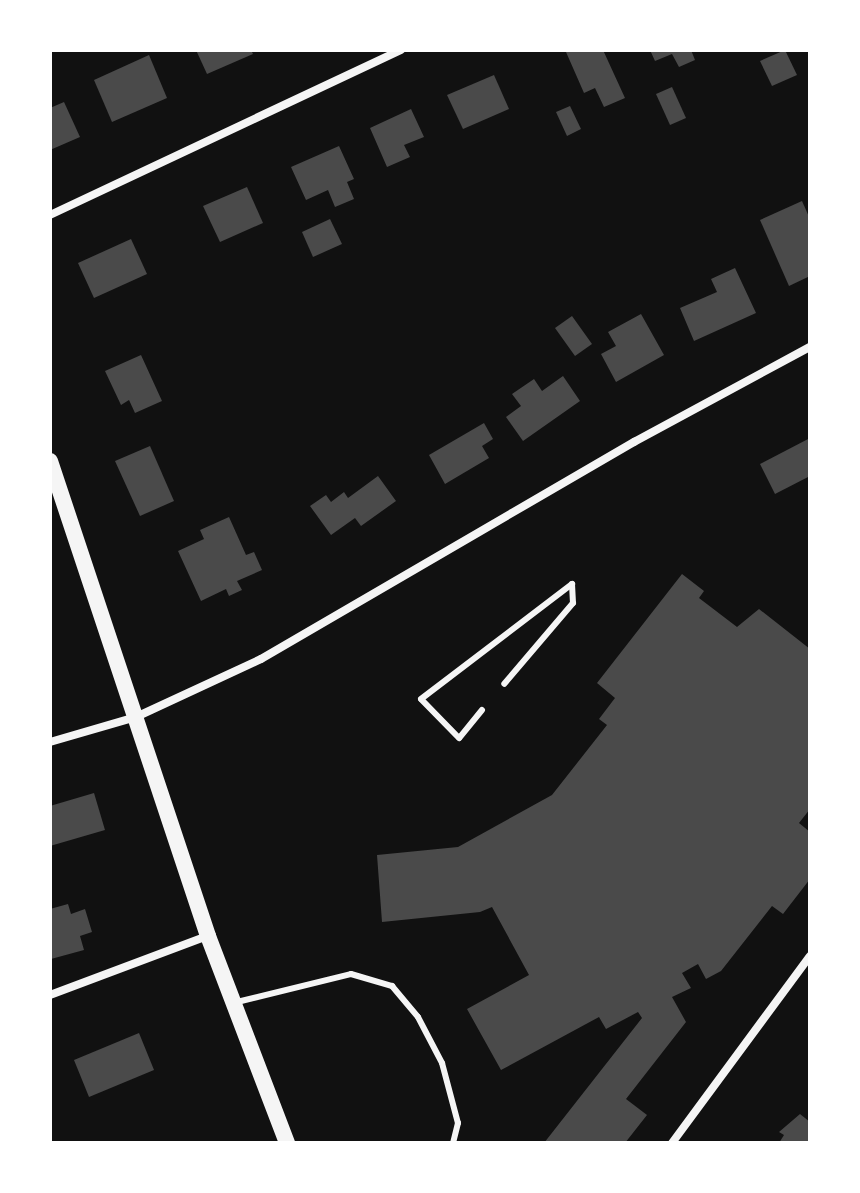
<!DOCTYPE html>
<style>
body{margin:0}
#map{position:relative;width:860px;height:1193px;overflow:hidden;background:#111;font-family:Poppins,sans-serif}
div>[style]{position:absolute}
.building>*{inset:0;background:#4a4a4a}
.service>*{height:6px;margin:-3px;padding:0 3px;transform-origin:3px;border-radius:3px;background:#f5f5f5}
.minor>*{height:8px;margin:-4px;padding:0 4px;transform-origin:4px;border-radius:4px;background:#f5f5f5}
.secondary>*{height:16px;margin:-8px;padding:0 8px;transform-origin:8px;border-radius:8px;background:#f5f5f5}
span{translate:-50% -50%;white-space:nowrap;text-align:center;line-height:1.15;-webkit-text-stroke:6px #fff;paint-order:stroke}
.frame{position:absolute;inset:0;border:52px solid #fff;pointer-events:none}
</style>
<div id="map">
<div class="building">
<div style="clip-path:polygon(196px 50px,251px 50px,253px 54px,207px 74px)"></div>
<div style="clip-path:polygon(603px 50px,625px 98px,604px 107px,595px 88px,584px 93px,566px 52px)"></div>
<div style="clip-path:polygon(650px 50px,691px 50px,695px 60px,679px 67px,672px 54px,655px 61px)"></div>
<div style="clip-path:polygon(785px 50px,797px 75px,772px 86px,760px 61px)"></div>
<div style="clip-path:polygon(149px 55px,167px 98px,112px 122px,94px 80px)"></div>
<div style="clip-path:polygon(494px 75px,509px 109px,463px 129px,447px 95px)"></div>
<div style="clip-path:polygon(672px 87px,686px 118px,670px 125px,656px 94px)"></div>
<div style="clip-path:polygon(64px 102px,80px 137px,50px 150px,50px 108px)"></div>
<div style="clip-path:polygon(570px 106px,581px 129px,567px 136px,556px 112px)"></div>
<div style="clip-path:polygon(411px 109px,424px 137px,404px 145px,410px 157px,387px 167px,370px 128px)"></div>
<div style="clip-path:polygon(339px 146px,354px 179px,347px 182px,354px 199px,335px 207px,328px 190px,306px 200px,291px 167px)"></div>
<div style="clip-path:polygon(247px 187px,263px 223px,220px 242px,203px 206px)"></div>
<div style="clip-path:polygon(802px 201px,810px 219px,810px 276px,789px 286px,760px 220px)"></div>
<div style="clip-path:polygon(330px 219px,342px 244px,313px 257px,302px 232px)"></div>
<div style="clip-path:polygon(131px 239px,147px 274px,94px 298px,78px 263px)"></div>
<div style="clip-path:polygon(735px 268px,756px 313px,694px 341px,680px 308px,717px 292px,711px 279px)"></div>
<div style="clip-path:polygon(641px 314px,664px 355px,616px 382px,601px 354px,616px 346px,608px 332px)"></div>
<div style="clip-path:polygon(572px 316px,592px 344px,575px 356px,555px 328px)"></div>
<div style="clip-path:polygon(141px 355px,162px 401px,135px 413px,129px 400px,121px 405px,105px 371px)"></div>
<div style="clip-path:polygon(563px 376px,580px 401px,523px 441px,506px 417px,521px 406px,512px 394px,534px 379px,542px 391px)"></div>
<div style="clip-path:polygon(484px 423px,493px 439px,482px 446px,489px 458px,445px 484px,429px 455px)"></div>
<div style="clip-path:polygon(810px 438px,810px 476px,775px 494px,760px 464px)"></div>
<div style="clip-path:polygon(150px 446px,174px 501px,140px 516px,115px 461px)"></div>
<div style="clip-path:polygon(378px 476px,396px 501px,361px 526px,355px 518px,331px 535px,310px 506px,326px 495px,331px 502px,344px 492px,348px 498px)"></div>
<div style="clip-path:polygon(229px 517px,246px 555px,254px 552px,262px 570px,237px 581px,242px 590px,229px 596px,226px 589px,201px 601px,178px 551px,204px 539px,200px 530px)"></div>
<div style="clip-path:polygon(682px 574px,704px 591px,699px 598px,737px 627px,759px 609px,810px 649px,810px 809px,799px 823px,810px 832px,810px 879px,783px 914px,772px 906px,721px 971px,706px 979px,698px 964px,682px 973px,691px 988px,672px 997px,686px 1022px,626px 1099px,647px 1115px,625px 1143px,544px 1143px,642px 1018px,638px 1012px,606px 1029px,599px 1017px,501px 1070px,467px 1009px,529px 975px,492px 907px,480px 912px,382px 922px,377px 855px,458px 847px,552px 795px,607px 725px,599px 719px,615px 698px,597px 683px)"></div>
<div style="clip-path:polygon(94px 793px,105px 830px,50px 846px,50px 806px)"></div>
<div style="clip-path:polygon(68px 904px,71px 914px,85px 909px,92px 932px,80px 936px,84px 950px,51px 959px,50px 909px)"></div>
<div style="clip-path:polygon(139px 1033px,154px 1070px,89px 1097px,74px 1060px)"></div>
<div style="clip-path:polygon(800px 1114px,810px 1122px,810px 1143px,779px 1143px,784px 1135px,779px 1132px)"></div>
</div>
<div class="service">
<div style="left:482px;top:710px;width:36px;rotate:129deg"></div>
<div style="left:459px;top:738px;width:54px;rotate:-134.3deg"></div>
<div style="left:421px;top:699px;width:190px;rotate:-37.3deg"></div>
<div style="left:572px;top:584px;width:19px;rotate:87deg"></div>
<div style="left:573px;top:603px;width:106px;rotate:130.4deg"></div>
<div style="left:237px;top:1002px;width:117px;rotate:-13.8deg"></div>
<div style="left:351px;top:974px;width:43px;rotate:16.3deg"></div>
<div style="left:392px;top:986px;width:40px;rotate:50deg"></div>
<div style="left:418px;top:1017px;width:52px;rotate:62.4deg"></div>
<div style="left:442px;top:1063px;width:62px;rotate:75.1deg"></div>
<div style="left:458px;top:1123px;width:21px;rotate:104deg"></div>
</div>
<div class="minor">
<div style="left:50px;top:215px;width:388px;rotate:-25.2deg"></div>
<div style="left:50px;top:742px;width:90px;rotate:-16.2deg"></div>
<div style="left:136px;top:717px;width:138px;rotate:-24.9deg"></div>
<div style="left:261px;top:659px;width:432px;rotate:-30.2deg"></div>
<div style="left:634px;top:442px;width:200px;rotate:-28.4deg"></div>
<div style="left:50px;top:995px;width:168px;rotate:-20.6deg"></div>
<div style="left:672px;top:1143px;width:232px;rotate:-53.6deg"></div>
</div>
<div class="secondary">
<div style="left:50px;top:461px;width:501px;rotate:71.6deg"></div>
<div style="left:208px;top:936px;width:222px;rotate:69.1deg"></div>
</div>
<div class="frame"></div>
</div>
